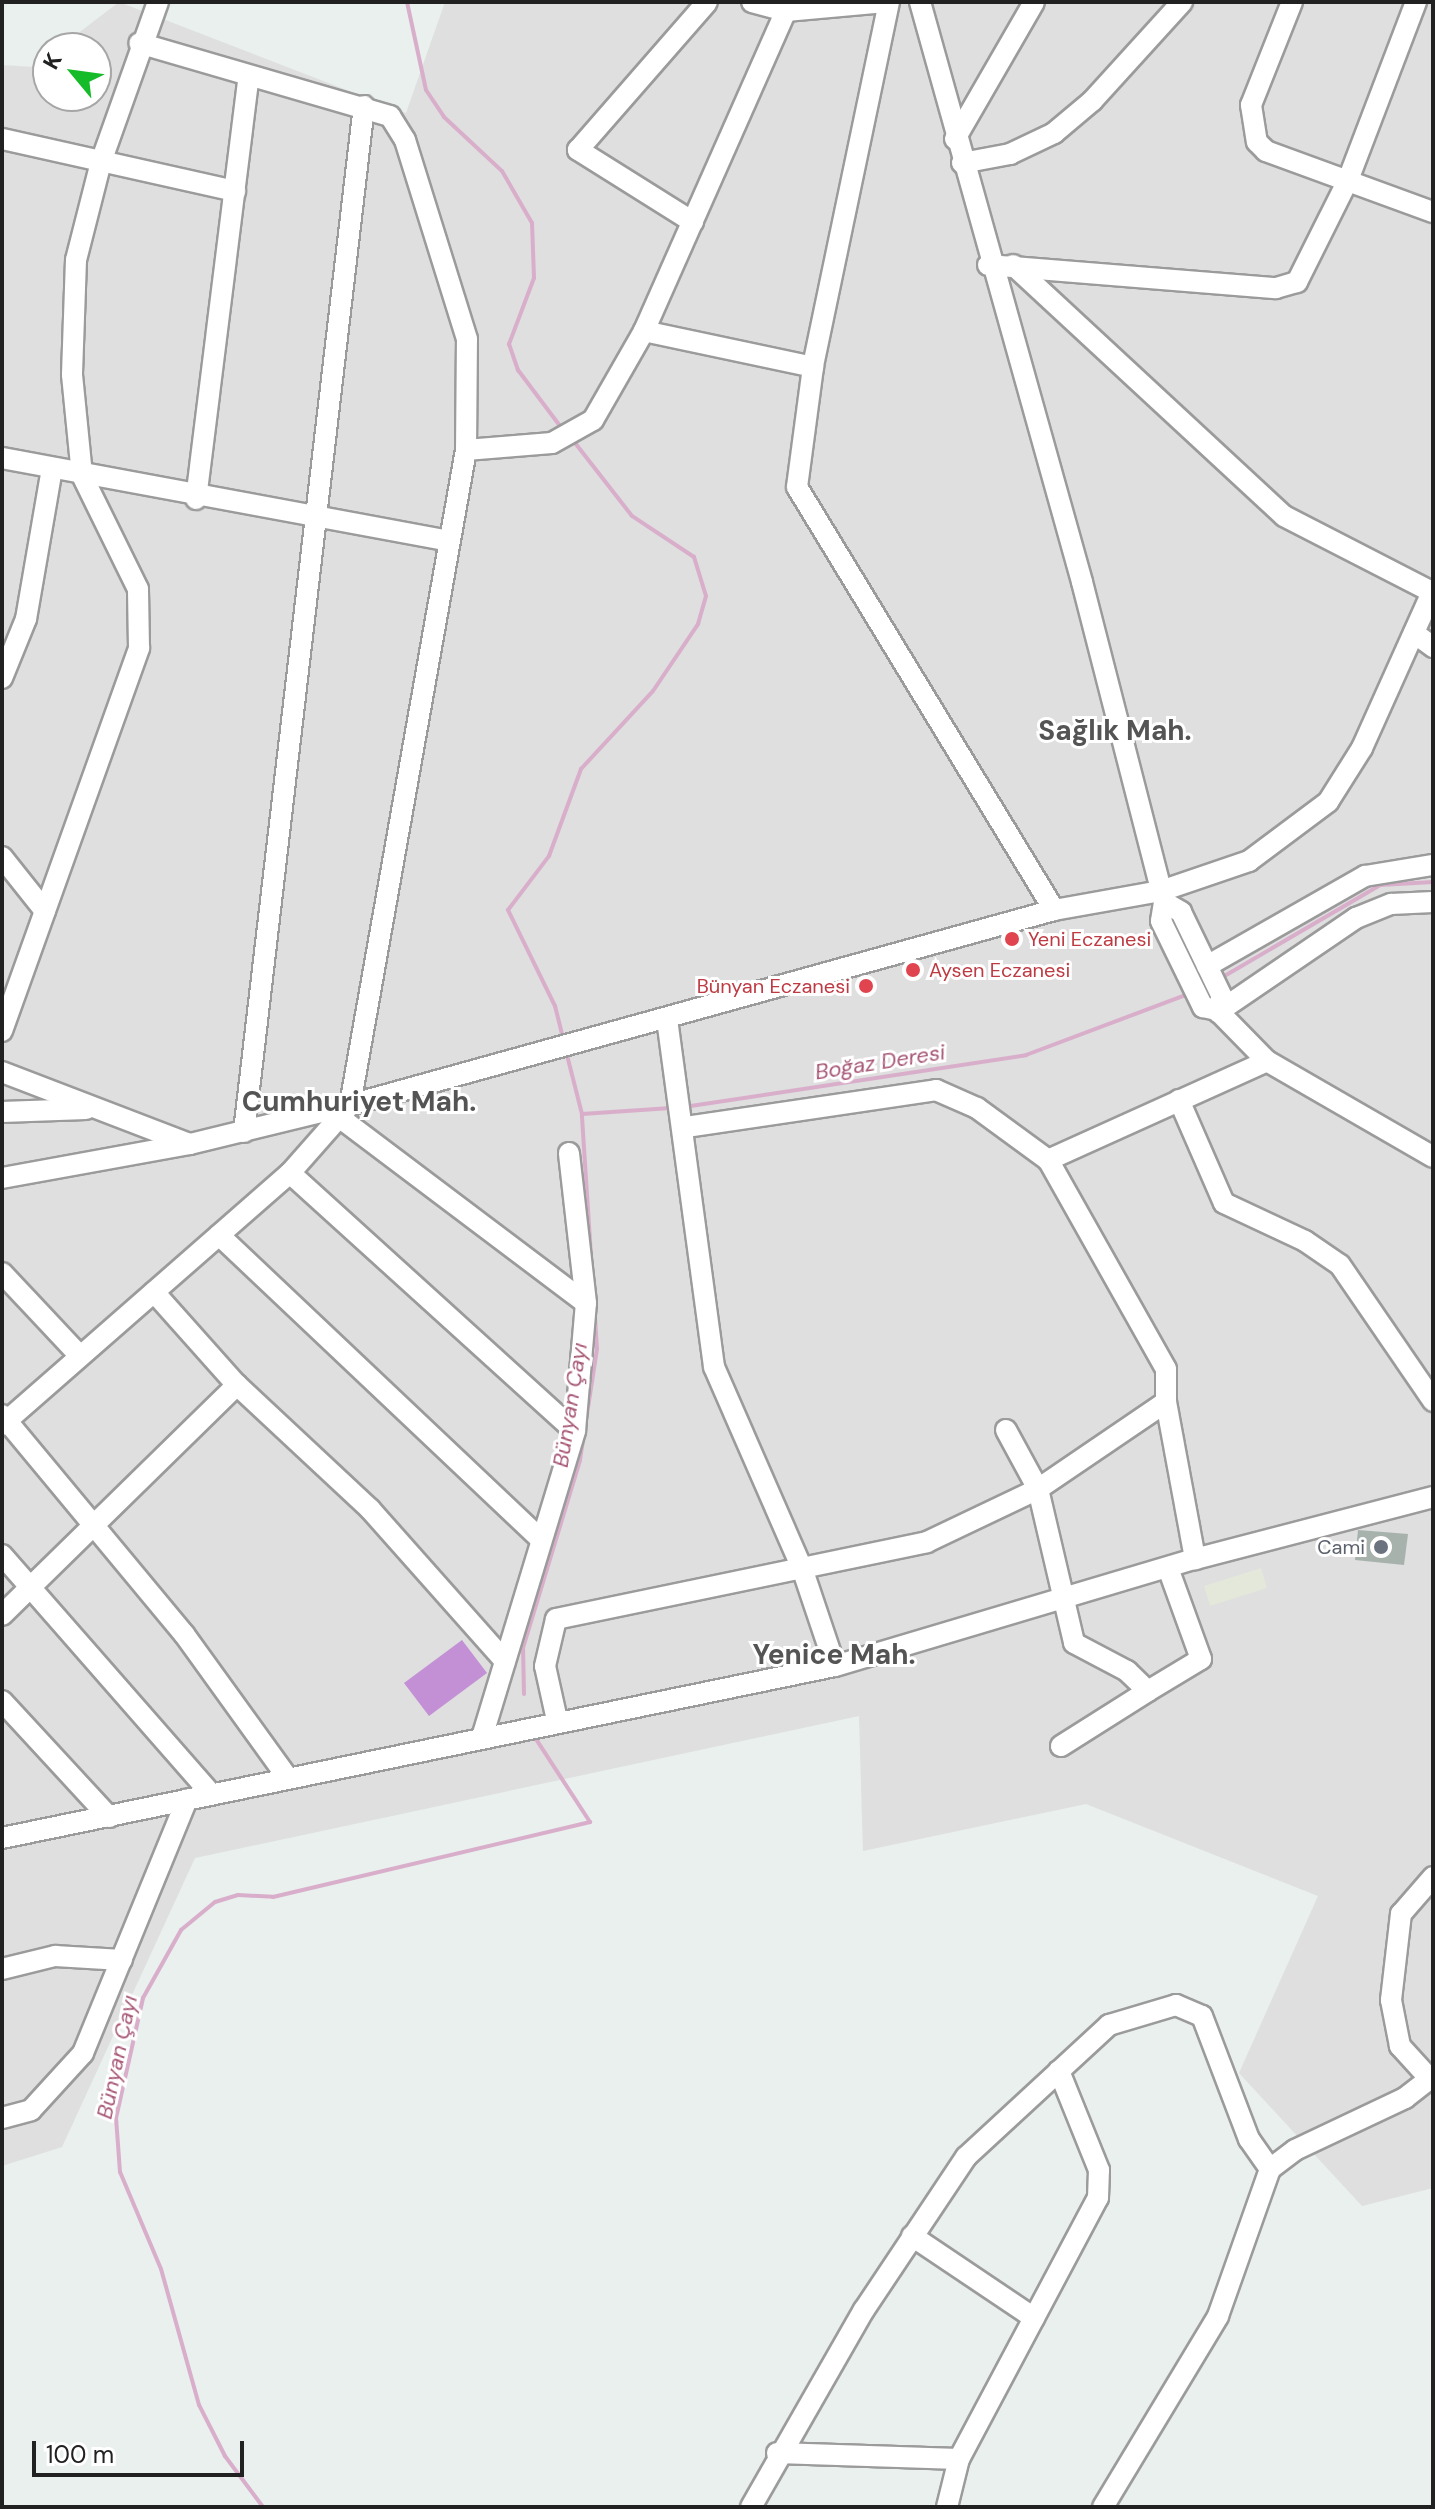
<!DOCTYPE html>
<meta charset="utf-8">
<style>
body{margin:0}
#map{position:relative;width:1435px;height:2509px;overflow:hidden;background:#e9f0ee;font-family:"DM Sans",sans-serif}
div>[style]{position:absolute}
.residential>*{inset:0;background:#dedfde}
.industrial>*{inset:0;background:#e4e8db}
.pitch>*{inset:0;background:#c390d6}
.stream>*{height:4px;margin:-2px;padding:0 2px;transform-origin:2px;border-radius:2px;background:#d9aeca}
.building>*{inset:0;background:#a7b2ad}
.roads{filter:drop-shadow(2px 0 #9b9b9b) drop-shadow(-2px 0 #9b9b9b) drop-shadow(0 2px #9b9b9b) drop-shadow(0 -2px #9b9b9b)}
.minor>*{height:20px;margin:-10px;padding:0 10px;transform-origin:10px;border-radius:10px;background:#fff}
.dots>*{width:22px;height:22px;translate:-50% -50%;box-sizing:border-box;border:4px solid #fff;border-radius:50%}
span{translate:-50% -50%;white-space:nowrap;text-align:center;line-height:1.15;-webkit-text-stroke:6px #fff;paint-order:stroke}
.health-label{font-size:20px;color:#be3a42}
.left{translate:0 -50%;text-align:left}
.right{translate:-100% -50%;text-align:right}
.worship-label{font-size:20px;color:#5b616d}
.water-label{font-size:22px;color:#a75776;font-style:italic}
.district-label{font-size:28px;color:#545454;font-weight:700}
.frame{position:absolute;inset:0;border:4px solid #212121;pointer-events:none}
.north{position:absolute;left:32px;top:32px;width:80px;height:80px;box-sizing:border-box;background:#fff;border:2px solid #a6a6a6;border-radius:50%;rotate:299deg;font-size:22px;font-weight:700;line-height:32px;text-align:center;color:#212121}
.north::after{content:'';display:block;margin:auto;width:28px;height:36px;background:#16bb29;clip-path:polygon(50% 0,100% 100%,50% 72%,0 100%)}
.scale{position:absolute;left:32px;top:2441px;width:212px;height:36px;box-sizing:border-box;border:4px solid #212121;border-top:0;padding-left:10px;font-size:24px;line-height:28px;white-space:nowrap;color:#212121;-webkit-text-stroke:6px #fff;paint-order:stroke}
</style>
<div id="map">
<div class="residential">
<div style="clip-path:polygon(119px 2px,406px 113px,445px 2px,1433px 2px,1433px 2188px,1362px 2206px,1239px 2073px,1318px 1896px,1086px 1804px,863px 1851px,859px 1716px,195px 1858px,62px 2147px,2px 2166px,2px 65px,34px 67px,48px 56px,48px 96px,96px 96px,96px 48px,59px 48px)"></div>
</div>
<div class="industrial">
<div style="clip-path:polygon(1261px 1568px,1267px 1588px,1210px 1606px,1204px 1586px)"></div>
</div>
<div class="pitch">
<div style="clip-path:polygon(462px 1640px,487px 1673px,429px 1716px,404px 1683px)"></div>
</div>
<div class="stream">
<div style="left:407px;top:2px;width:90px;rotate:77.8deg"></div>
<div style="left:426px;top:90px;width:32px;rotate:56deg"></div>
<div style="left:444px;top:117px;width:79px;rotate:43deg"></div>
<div style="left:502px;top:171px;width:60px;rotate:60deg"></div>
<div style="left:532px;top:223px;width:55px;rotate:87.9deg"></div>
<div style="left:534px;top:278px;width:71px;rotate:110.7deg"></div>
<div style="left:509px;top:344px;width:28px;rotate:71deg"></div>
<div style="left:518px;top:370px;width:75px;rotate:53.1deg"></div>
<div style="left:1221px;top:978px;width:184px;rotate:-30.3deg"></div>
<div style="left:1380px;top:885px;width:53px;rotate:-3.2deg"></div>
<div style="left:563px;top:1038px;width:33px;rotate:-104deg"></div>
<div style="left:555px;top:1006px;width:107px;rotate:-116.1deg"></div>
<div style="left:508px;top:910px;width:68px;rotate:-52.8deg"></div>
<div style="left:549px;top:856px;width:93px;rotate:-69.8deg"></div>
<div style="left:581px;top:769px;width:106px;rotate:-47.3deg"></div>
<div style="left:653px;top:691px;width:81px;rotate:-56.1deg"></div>
<div style="left:698px;top:624px;width:29px;rotate:-74deg"></div>
<div style="left:706px;top:596px;width:41px;rotate:-107.1deg"></div>
<div style="left:694px;top:557px;width:74px;rotate:-146.5deg"></div>
<div style="left:632px;top:516px;width:98px;rotate:-127.9deg"></div>
<div style="left:684px;top:1107px;width:346px;rotate:-8.6deg"></div>
<div style="left:1026px;top:1055px;width:173px;rotate:-20.6deg"></div>
<div style="left:582px;top:1114px;width:89px;rotate:-3.9deg"></div>
<div style="left:524px;top:1694px;width:46px;rotate:-91.2deg"></div>
<div style="left:523px;top:1648px;width:196px;rotate:-73.1deg"></div>
<div style="left:580px;top:1460px;width:112px;rotate:-81.3deg"></div>
<div style="left:597px;top:1349px;width:235px;rotate:-93.7deg"></div>
<div style="left:582px;top:1114px;width:65px;rotate:-104.3deg"></div>
<div style="left:263px;top:2507px;width:64px;rotate:-126.7deg"></div>
<div style="left:225px;top:2456px;width:57px;rotate:-117deg"></div>
<div style="left:199px;top:2405px;width:141px;rotate:-105.6deg"></div>
<div style="left:161px;top:2269px;width:105px;rotate:-112.9deg"></div>
<div style="left:120px;top:2172px;width:54px;rotate:-94.2deg"></div>
<div style="left:116px;top:2118px;width:123px;rotate:-77.3deg"></div>
<div style="left:143px;top:1998px;width:78px;rotate:-60.8deg"></div>
<div style="left:181px;top:1930px;width:44px;rotate:-39.5deg"></div>
<div style="left:215px;top:1902px;width:24px;rotate:-17deg"></div>
<div style="left:238px;top:1895px;width:35px;rotate:3deg"></div>
<div style="left:273px;top:1897px;width:326px;rotate:-13.3deg"></div>
<div style="left:590px;top:1822px;width:103px;rotate:-123.1deg"></div>
</div>
<div class="building">
<div style="clip-path:polygon(1358px 1530px,1408px 1534px,1404px 1565px,1355px 1560px)"></div>
</div>
<div class="roads">
<div class="minor">
<div style="left:752px;top:2px;width:35px;rotate:15deg"></div>
<div style="left:786px;top:11px;width:100px;rotate:-5.1deg"></div>
<div style="left:889px;top:2px;width:373px;rotate:101.8deg"></div>
<div style="left:813px;top:367px;width:121px;rotate:97.6deg"></div>
<div style="left:797px;top:487px;width:495px;rotate:58.7deg"></div>
<div style="left:920px;top:2px;width:602px;rotate:74.39deg"></div>
<div style="left:1082px;top:582px;width:330px;rotate:75.6deg"></div>
<div style="left:1164px;top:902px;width:19px;rotate:99deg"></div>
<div style="left:1161px;top:921px;width:96px;rotate:64deg"></div>
<div style="left:1203px;top:1007px;width:14px;rotate:12deg"></div>
<div style="left:1217px;top:1010px;width:71px;rotate:45.6deg"></div>
<div style="left:1267px;top:1061px;width:192px;rotate:30deg"></div>
<div style="left:1292px;top:2px;width:111px;rotate:111.7deg"></div>
<div style="left:1251px;top:105px;width:37px;rotate:81deg"></div>
<div style="left:1257px;top:142px;width:13px;rotate:45deg"></div>
<div style="left:1266px;top:151px;width:178px;rotate:20.1deg"></div>
<div style="left:2px;top:139px;width:239px;rotate:12.6deg"></div>
<div style="left:955px;top:139px;width:158px;rotate:-60deg"></div>
<div style="left:962px;top:163px;width:49px;rotate:-10.6deg"></div>
<div style="left:1010px;top:154px;width:49px;rotate:-25.5deg"></div>
<div style="left:1054px;top:133px;width:50px;rotate:-40.1deg"></div>
<div style="left:1092px;top:101px;width:134px;rotate:-47.7deg"></div>
<div style="left:693px;top:222px;width:136px;rotate:-147.9deg"></div>
<div style="left:578px;top:150px;width:196px;rotate:-48.9deg"></div>
<div style="left:988px;top:265px;width:289px;rotate:4.6deg"></div>
<div style="left:1276px;top:288px;width:22px;rotate:-16deg"></div>
<div style="left:1297px;top:282px;width:114px;rotate:-63.4deg"></div>
<div style="left:1348px;top:180px;width:191px;rotate:-69.1deg"></div>
<div style="left:1013px;top:265px;width:369px;rotate:42.8deg"></div>
<div style="left:1284px;top:516px;width:166px;rotate:27.2deg"></div>
<div style="left:644px;top:331px;width:173px;rotate:12deg"></div>
<div style="left:466px;top:450px;width:86px;rotate:-4.7deg"></div>
<div style="left:552px;top:443px;width:47px;rotate:-29.3deg"></div>
<div style="left:593px;top:420px;width:103px;rotate:-60.2deg"></div>
<div style="left:644px;top:331px;width:350px;rotate:-66.1deg"></div>
<div style="left:2px;top:458px;width:455px;rotate:10.5deg"></div>
<div style="left:196px;top:499px;width:422px;rotate:-82.9deg"></div>
<div style="left:1414px;top:633px;width:24px;rotate:36deg"></div>
<div style="left:2px;top:678px;width:64px;rotate:-67.9deg"></div>
<div style="left:26px;top:619px;width:152px;rotate:-80.2deg"></div>
<div style="left:2px;top:857px;width:69px;rotate:51.5deg"></div>
<div style="left:1164px;top:902px;width:20px;rotate:30deg"></div>
<div style="left:1181px;top:912px;width:94px;rotate:64.2deg"></div>
<div style="left:1222px;top:997px;width:14px;rotate:111deg"></div>
<div style="left:1207px;top:966px;width:182px;rotate:-29.7deg"></div>
<div style="left:1365px;top:876px;width:69px;rotate:-9.2deg"></div>
<div style="left:1218px;top:1012px;width:167px;rotate:-34.3deg"></div>
<div style="left:1356px;top:918px;width:38px;rotate:-22deg"></div>
<div style="left:1391px;top:904px;width:42px;rotate:-2.7deg"></div>
<div style="left:667px;top:1019px;width:351px;rotate:82.3deg"></div>
<div style="left:714px;top:1367px;width:219px;rotate:66.4deg"></div>
<div style="left:802px;top:1568px;width:103px;rotate:71.4deg"></div>
<div style="left:2px;top:1031px;width:407px;rotate:-70.3deg"></div>
<div style="left:139px;top:648px;width:59px;rotate:-91deg"></div>
<div style="left:138px;top:589px;width:127px;rotate:-116.2deg"></div>
<div style="left:82px;top:475px;width:101px;rotate:-95.7deg"></div>
<div style="left:72px;top:374px;width:114px;rotate:-88deg"></div>
<div style="left:76px;top:260px;width:101px;rotate:-75.7deg"></div>
<div style="left:101px;top:162px;width:170px;rotate:-70.4deg"></div>
<div style="left:2px;top:1072px;width:201px;rotate:21deg"></div>
<div style="left:1179px;top:1100px;width:112px;rotate:66.4deg"></div>
<div style="left:1224px;top:1203px;width:89px;rotate:25.1deg"></div>
<div style="left:1305px;top:1241px;width:42px;rotate:34.4deg"></div>
<div style="left:1340px;top:1265px;width:165px;rotate:55.6deg"></div>
<div style="left:2px;top:1112px;width:84px;rotate:-2deg"></div>
<div style="left:339px;top:1117px;width:309px;rotate:37deg"></div>
<div style="left:686px;top:1127px;width:253px;rotate:-8.4deg"></div>
<div style="left:936px;top:1090px;width:45px;rotate:23.7deg"></div>
<div style="left:977px;top:1108px;width:88px;rotate:36.2deg"></div>
<div style="left:244px;top:1132px;width:1033px;rotate:-83.33deg"></div>
<div style="left:290px;top:1173px;width:384px;rotate:42.2deg"></div>
<div style="left:2px;top:1178px;width:191px;rotate:-10.3deg"></div>
<div style="left:190px;top:1144px;width:165px;rotate:-13.7deg"></div>
<div style="left:350px;top:1105px;width:731px;rotate:-15.48deg"></div>
<div style="left:1054px;top:910px;width:109px;rotate:-10.1deg"></div>
<div style="left:1161px;top:891px;width:93px;rotate:-18.8deg"></div>
<div style="left:1249px;top:861px;width:99px;rotate:-36.8deg"></div>
<div style="left:1328px;top:802px;width:64px;rotate:-57.8deg"></div>
<div style="left:1362px;top:748px;width:173px;rotate:-65.8deg"></div>
<div style="left:219px;top:1235px;width:442px;rotate:43.4deg"></div>
<div style="left:2px;top:1273px;width:112px;rotate:46.8deg"></div>
<div style="left:154px;top:1292px;width:125px;rotate:48.3deg"></div>
<div style="left:237px;top:1385px;width:182px;rotate:43deg"></div>
<div style="left:370px;top:1509px;width:203px;rotate:48.4deg"></div>
<div style="left:1166px;top:1402px;width:160px;rotate:79.5deg"></div>
<div style="left:2px;top:1415px;width:285px;rotate:50.3deg"></div>
<div style="left:184px;top:1634px;width:178px;rotate:54.2deg"></div>
<div style="left:2px;top:1425px;width:383px;rotate:-41.2deg"></div>
<div style="left:290px;top:1173px;width:91px;rotate:-48.6deg"></div>
<div style="left:350px;top:1105px;width:665px;rotate:-79.96deg"></div>
<div style="left:466px;top:450px;width:111px;rotate:-89.5deg"></div>
<div style="left:467px;top:339px;width:208px;rotate:-107.3deg"></div>
<div style="left:405px;top:140px;width:28px;rotate:-122deg"></div>
<div style="left:390px;top:116px;width:261px;rotate:-163.8deg"></div>
<div style="left:1006px;top:1430px;width:67px;rotate:61.5deg"></div>
<div style="left:1038px;top:1489px;width:158px;rotate:76.8deg"></div>
<div style="left:1074px;top:1643px;width:60px;rotate:27.8deg"></div>
<div style="left:1127px;top:1671px;width:29px;rotate:44deg"></div>
<div style="left:1148px;top:1691px;width:103px;rotate:147.7deg"></div>
<div style="left:2px;top:1555px;width:317px;rotate:48.8deg"></div>
<div style="left:2px;top:1615px;width:329px;rotate:-44.4deg"></div>
<div style="left:1148px;top:1691px;width:62px;rotate:-31.1deg"></div>
<div style="left:1201px;top:1659px;width:97px;rotate:-109.9deg"></div>
<div style="left:2px;top:1701px;width:158px;rotate:47.3deg"></div>
<div style="left:557px;top:1720px;width:55px;rotate:-102.5deg"></div>
<div style="left:545px;top:1666px;width:48px;rotate:-76.8deg"></div>
<div style="left:556px;top:1619px;width:379px;rotate:-11.7deg"></div>
<div style="left:927px;top:1542px;width:123px;rotate:-25.5deg"></div>
<div style="left:1038px;top:1489px;width:155px;rotate:-34.2deg"></div>
<div style="left:1166px;top:1402px;width:33px;rotate:-90deg"></div>
<div style="left:1166px;top:1369px;width:240px;rotate:-119.4deg"></div>
<div style="left:1048px;top:1160px;width:240px;rotate:-24.3deg"></div>
<div style="left:483px;top:1734px;width:317px;rotate:-73.1deg"></div>
<div style="left:575px;top:1431px;width:128px;rotate:-85.1deg"></div>
<div style="left:586px;top:1303px;width:151px;rotate:-96.5deg"></div>
<div style="left:2px;top:1838px;width:851px;rotate:-11.67deg"></div>
<div style="left:835px;top:1666px;width:376px;rotate:-16.6deg"></div>
<div style="left:1195px;top:1559px;width:246px;rotate:-14.6deg"></div>
<div style="left:2px;top:1969px;width:55px;rotate:-13.8deg"></div>
<div style="left:55px;top:1956px;width:67px;rotate:3.4deg"></div>
<div style="left:1430px;top:2079px;width:45px;rotate:-132.3deg"></div>
<div style="left:1400px;top:2046px;width:47px;rotate:-101.1deg"></div>
<div style="left:1391px;top:2000px;width:87px;rotate:-83.4deg"></div>
<div style="left:1401px;top:1914px;width:49px;rotate:-49.1deg"></div>
<div style="left:2px;top:2118px;width:30px;rotate:-15deg"></div>
<div style="left:31px;top:2110px;width:77px;rotate:-47.6deg"></div>
<div style="left:83px;top:2053px;width:274px;rotate:-67.7deg"></div>
<div style="left:912px;top:2236px;width:147px;rotate:33.9deg"></div>
<div style="left:777px;top:2453px;width:182px;rotate:1.9deg"></div>
<div style="left:751px;top:2507px;width:227px;rotate:-60.2deg"></div>
<div style="left:864px;top:2310px;width:184px;rotate:-56.3deg"></div>
<div style="left:966px;top:2157px;width:195px;rotate:-42.7deg"></div>
<div style="left:1109px;top:2025px;width:70px;rotate:-16.6deg"></div>
<div style="left:1176px;top:2005px;width:28px;rotate:23deg"></div>
<div style="left:1202px;top:2016px;width:132px;rotate:69.1deg"></div>
<div style="left:1249px;top:2139px;width:37px;rotate:55deg"></div>
<div style="left:947px;top:2507px;width:49px;rotate:-76deg"></div>
<div style="left:959px;top:2459px;width:296px;rotate:-62deg"></div>
<div style="left:1098px;top:2198px;width:28px;rotate:-88deg"></div>
<div style="left:1099px;top:2170px;width:107px;rotate:-112deg"></div>
<div style="left:1103px;top:2507px;width:223px;rotate:-58.9deg"></div>
<div style="left:1218px;top:2316px;width:156px;rotate:-70.5deg"></div>
<div style="left:1270px;top:2169px;width:31px;rotate:-37deg"></div>
<div style="left:1295px;top:2150px;width:122px;rotate:-25.3deg"></div>
<div style="left:1405px;top:2098px;width:36px;rotate:-38deg"></div>
</div>
</div>
<div class="dots">
<div style="left:1012px;top:939px;background:#e0444e"></div>
<div style="left:913px;top:970px;background:#e0444e"></div>
<div style="left:866px;top:986px;background:#e0444e"></div>
<div style="left:1381px;top:1547px;background:#6b7280"></div>
</div>
<div class="health-label">
<span class="left" style="left:1028px;top:939px">Yeni Eczanesi</span>
<span class="left" style="left:929px;top:970px">Aysen Eczanesi</span>
<span class="right" style="left:850px;top:986px">Bünyan Eczanesi</span>
</div>
<div class="worship-label">
<span class="right" style="left:1365px;top:1547px">Cami</span>
</div>
<div class="water-label">
<span style="left:880px;top:1062px;rotate:-9deg">Boğaz Deresi</span>
<span style="left:570px;top:1405px;rotate:-81deg">Bünyan Çayı</span>
<span style="left:117px;top:2057px;rotate:-78deg">Bünyan Çayı</span>
</div>
<div class="district-label">
<span style="left:1115px;top:731px">Sağlık Mah.</span>
<span style="left:359px;top:1102px">Cumhuriyet Mah.</span>
<span style="left:834px;top:1655px">Yenice Mah.</span>
</div>
<div class="frame"></div>
<div class="north">K</div>
<div class="scale">100 m</div>
</div>
